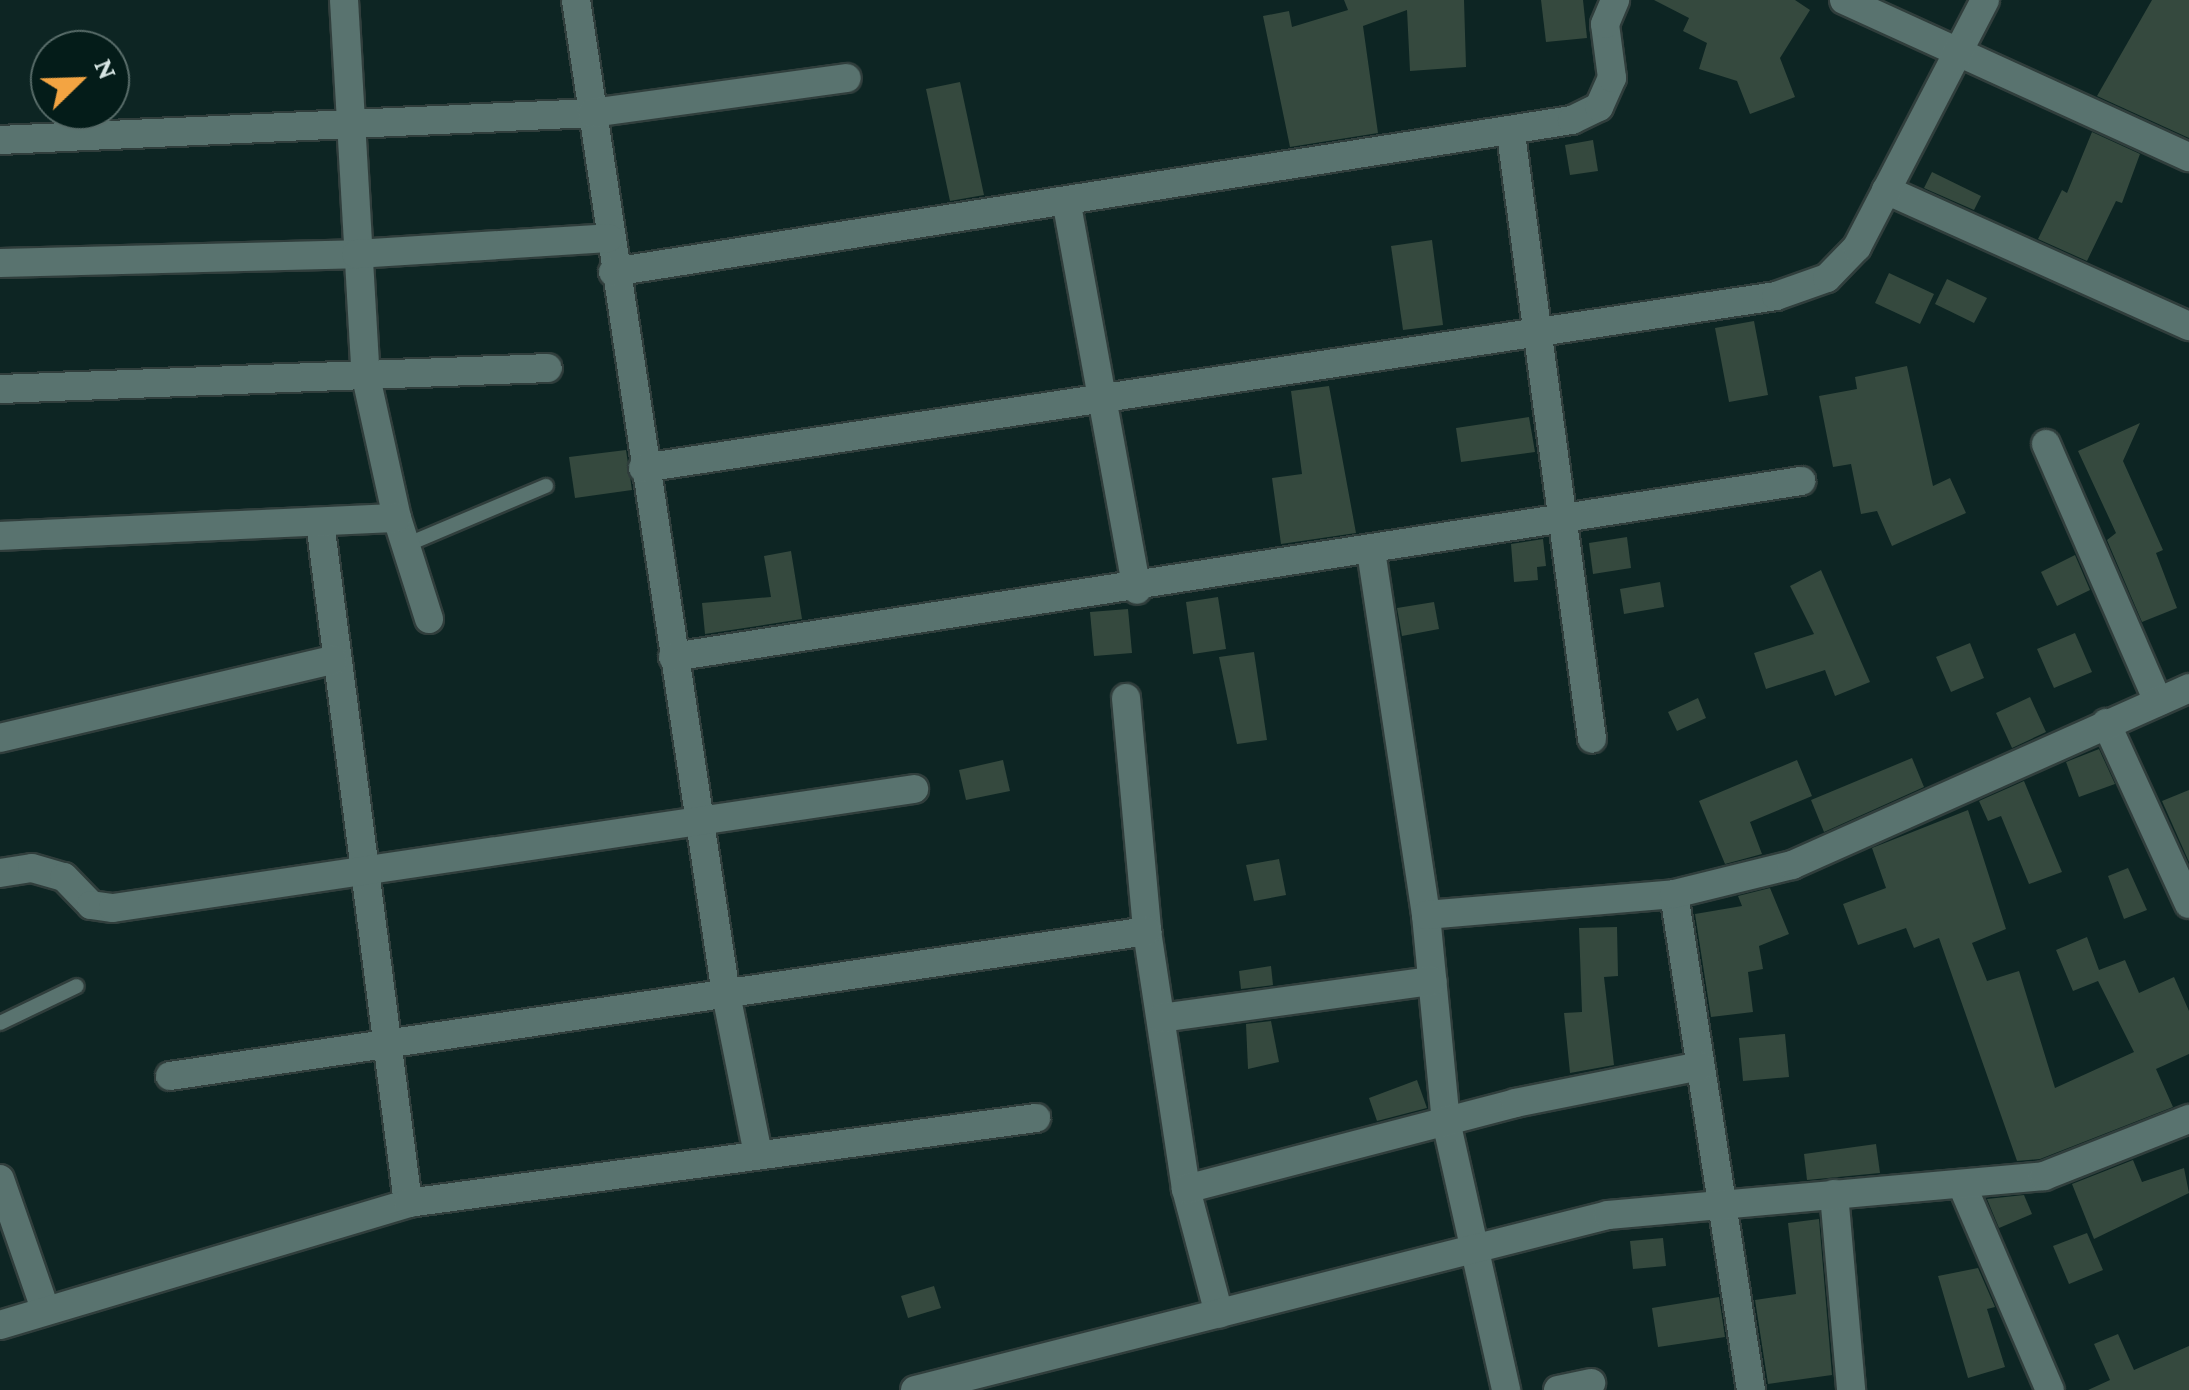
<!DOCTYPE html>
<style>
body{margin:0}
#map{position:relative;width:2189px;height:1390px;overflow:hidden;background:#0d2523;font-family:"Crimson Pro",serif}
div>[style]{position:absolute}
.building>*{inset:0;background:#35493e}
.roads{filter:drop-shadow(2px 0 #303e3c) drop-shadow(-2px 0 #303e3c) drop-shadow(0 2px #303e3c) drop-shadow(0 -2px #303e3c)}
.service>*{height:14px;margin:-7px;padding:0 7px;transform-origin:7px;border-radius:7px;background:#59736f}
.minor>*{height:28px;margin:-14px;padding:0 14px;transform-origin:14px;border-radius:14px;background:#59736f}
span{translate:-50% -50%;white-space:nowrap;text-align:center;line-height:1.15;-webkit-text-stroke:8px #041c19;paint-order:stroke}
.north{position:absolute;left:30px;top:30px;width:100px;height:100px;box-sizing:border-box;background:#041c19;border:2px solid #596d6a;border-radius:50%;rotate:67deg;font-size:28px;font-weight:700;line-height:40px;text-align:center;color:#d8e6e4}
.north::after{content:'';display:block;margin:auto;width:35px;height:45px;background:#f3a442;clip-path:polygon(50% 0,100% 100%,50% 72%,0 100%)}
</style>
<div id="map">
<div class="building">
<div style="clip-path:polygon(1344px 0,1464px 0,1466px 67px,1410px 71px,1407px 10px,1363px 26px,1378px 133px,1290px 147px,1263px 16px,1289px 11px,1292px 27px,1348px 10px)"></div>
<div style="clip-path:polygon(1541px 0,1583px 0,1587px 38px,1546px 42px)"></div>
<div style="clip-path:polygon(1654px 0,1795px 0,1810px 10px,1780px 58px,1795px 97px,1750px 114px,1737px 81px,1699px 69px,1707px 43px,1683px 31px,1689px 18px)"></div>
<div style="clip-path:polygon(2152px 0,2189px 0,2189px 138px,2097px 96px)"></div>
<div style="clip-path:polygon(960px 82px,984px 195px,950px 201px,926px 89px)"></div>
<div style="clip-path:polygon(2092px 132px,2140px 154px,2122px 203px,2116px 201px,2087px 261px,2038px 239px,2062px 190px,2067px 193px)"></div>
<div style="clip-path:polygon(1593px 140px,1598px 171px,1570px 175px,1565px 145px)"></div>
<div style="clip-path:polygon(1932px 172px,1981px 196px,1974px 210px,1924px 188px)"></div>
<div style="clip-path:polygon(1432px 240px,1443px 325px,1403px 330px,1391px 246px)"></div>
<div style="clip-path:polygon(1889px 273px,1934px 294px,1920px 324px,1875px 303px)"></div>
<div style="clip-path:polygon(1947px 279px,1987px 298px,1974px 323px,1935px 304px)"></div>
<div style="clip-path:polygon(1754px 321px,1768px 395px,1729px 402px,1715px 328px)"></div>
<div style="clip-path:polygon(1907px 366px,1933px 486px,1950px 478px,1966px 513px,1892px 546px,1877px 511px,1861px 514px,1851px 464px,1833px 467px,1819px 396px,1857px 389px,1855px 377px)"></div>
<div style="clip-path:polygon(1329px 386px,1356px 533px,1281px 544px,1272px 478px,1302px 474px,1291px 391px)"></div>
<div style="clip-path:polygon(1529px 417px,1535px 452px,1461px 462px,1456px 428px)"></div>
<div style="clip-path:polygon(2140px 423px,2123px 461px,2163px 550px,2156px 553px,2177px 608px,2142px 622px,2107px 540px,2116px 533px,2078px 451px)"></div>
<div style="clip-path:polygon(626px 450px,632px 490px,575px 498px,569px 457px)"></div>
<div style="clip-path:polygon(1627px 537px,1631px 568px,1593px 574px,1589px 543px)"></div>
<div style="clip-path:polygon(1543px 539px,1546px 566px,1537px 567px,1538px 580px,1514px 582px,1511px 544px)"></div>
<div style="clip-path:polygon(791px 551px,802px 619px,705px 634px,702px 603px,771px 597px,764px 556px)"></div>
<div style="clip-path:polygon(2075px 555px,2090px 590px,2057px 606px,2041px 572px)"></div>
<div style="clip-path:polygon(1821px 570px,1870px 682px,1835px 696px,1825px 670px,1766px 689px,1754px 653px,1814px 634px,1790px 586px)"></div>
<div style="clip-path:polygon(1660px 582px,1664px 607px,1624px 614px,1620px 589px)"></div>
<div style="clip-path:polygon(1218px 597px,1226px 649px,1193px 654px,1186px 602px)"></div>
<div style="clip-path:polygon(1434px 602px,1439px 629px,1402px 636px,1397px 608px)"></div>
<div style="clip-path:polygon(1128px 609px,1132px 653px,1094px 656px,1090px 612px)"></div>
<div style="clip-path:polygon(2075px 633px,2092px 672px,2054px 688px,2037px 649px)"></div>
<div style="clip-path:polygon(1970px 643px,1984px 678px,1951px 692px,1936px 657px)"></div>
<div style="clip-path:polygon(1254px 652px,1267px 740px,1237px 744px,1219px 657px)"></div>
<div style="clip-path:polygon(2030px 697px,2046px 732px,2012px 748px,1996px 713px)"></div>
<div style="clip-path:polygon(1698px 698px,1706px 718px,1677px 731px,1668px 712px)"></div>
<div style="clip-path:polygon(2099px 749px,2115px 784px,2079px 797px,2066px 762px)"></div>
<div style="clip-path:polygon(1912px 758px,1924px 787px,1824px 832px,1811px 800px)"></div>
<div style="clip-path:polygon(1003px 760px,1010px 791px,966px 800px,959px 770px)"></div>
<div style="clip-path:polygon(1797px 760px,1812px 796px,1750px 822px,1762px 854px,1725px 864px,1699px 801px)"></div>
<div style="clip-path:polygon(2024px 781px,2062px 872px,2029px 884px,2001px 816px,1988px 821px,1979px 801px)"></div>
<div style="clip-path:polygon(2189px 790px,2189px 862px,2162px 801px)"></div>
<div style="clip-path:polygon(1968px 810px,2006px 929px,1972px 943px,1987px 981px,2019px 971px,2055px 1088px,2134px 1052px,2098px 981px,2073px 991px,2056px 950px,2087px 937px,2099px 970px,2125px 960px,2139px 993px,2174px 977px,2189px 1011px,2189px 1054px,2156px 1069px,2173px 1107px,2040px 1159px,2017px 1161px,1939px 938px,1914px 948px,1906px 928px,1858px 945px,1843px 904px,1886px 888px,1872px 848px)"></div>
<div style="clip-path:polygon(1279px 859px,1286px 895px,1254px 901px,1246px 865px)"></div>
<div style="clip-path:polygon(2128px 868px,2147px 910px,2124px 919px,2108px 876px)"></div>
<div style="clip-path:polygon(1770px 888px,1789px 934px,1759px 946px,1763px 969px,1748px 972px,1753px 1012px,1711px 1017px,1695px 914px,1742px 906px,1738px 896px)"></div>
<div style="clip-path:polygon(1617px 927px,1618px 976px,1604px 977px,1614px 1065px,1570px 1073px,1564px 1013px,1582px 1012px,1579px 928px)"></div>
<div style="clip-path:polygon(1271px 966px,1273px 985px,1241px 989px,1239px 971px)"></div>
<div style="clip-path:polygon(1271px 1021px,1279px 1062px,1248px 1069px,1246px 1024px)"></div>
<div style="clip-path:polygon(1785px 1034px,1789px 1077px,1743px 1081px,1739px 1038px)"></div>
<div style="clip-path:polygon(1417px 1080px,1427px 1108px,1377px 1121px,1369px 1098px)"></div>
<div style="clip-path:polygon(1876px 1144px,1880px 1173px,1807px 1180px,1804px 1154px)"></div>
<div style="clip-path:polygon(2133px 1160px,2142px 1182px,2184px 1168px,2189px 1193px,2094px 1239px,2072px 1184px)"></div>
<div style="clip-path:polygon(2024px 1195px,2032px 1214px,1999px 1228px,1987px 1199px)"></div>
<div style="clip-path:polygon(1819px 1219px,1832px 1375px,1768px 1384px,1755px 1300px,1796px 1294px,1788px 1223px)"></div>
<div style="clip-path:polygon(2087px 1233px,2103px 1270px,2069px 1284px,2053px 1246px)"></div>
<div style="clip-path:polygon(1663px 1238px,1666px 1266px,1633px 1269px,1630px 1241px)"></div>
<div style="clip-path:polygon(1978px 1268px,1995px 1307px,1987px 1309px,2005px 1367px,1968px 1378px,1938px 1276px)"></div>
<div style="clip-path:polygon(934px 1286px,941px 1308px,908px 1318px,901px 1296px)"></div>
<div style="clip-path:polygon(1719px 1297px,1725px 1337px,1658px 1347px,1652px 1308px)"></div>
<div style="clip-path:polygon(2118px 1334px,2134px 1370px,2189px 1346px,2189px 1390px,2088px 1390px,2110px 1380px,2094px 1344px)"></div>
</div>
<div class="roads">
<div class="service">
<div style="left:406px;top:545px;width:152px;rotate:-22.9deg"></div>
<div style="left:0;top:1023px;width:85px;rotate:-25.7deg"></div>
</div>
<div class="minor">
<div style="left:344px;top:0;width:378px;rotate:86.7deg"></div>
<div style="left:366px;top:377px;width:144px;rotate:77.6deg"></div>
<div style="left:397px;top:518px;width:106px;rotate:72.4deg"></div>
<div style="left:576px;top:0;width:1005px;rotate:81.42deg"></div>
<div style="left:726px;top:994px;width:163px;rotate:78.7deg"></div>
<div style="left:1844px;top:0;width:379px;rotate:24.5deg"></div>
<div style="left:1511px;top:134px;width:610px;rotate:82.37deg"></div>
<div style="left:0;top:140px;width:593px;rotate:-2.61deg"></div>
<div style="left:592px;top:113px;width:257px;rotate:-7.8deg"></div>
<div style="left:1886px;top:190px;width:332px;rotate:24.2deg"></div>
<div style="left:1067px;top:205px;width:391px;rotate:79.7deg"></div>
<div style="left:0;top:263px;width:356px;rotate:-1.4deg"></div>
<div style="left:356px;top:254px;width:253px;rotate:-3.6deg"></div>
<div style="left:613px;top:272px;width:971px;rotate:-9.01deg"></div>
<div style="left:1572px;top:120px;width:30px;rotate:-26deg"></div>
<div style="left:1599px;top:107px;width:32px;rotate:-66deg"></div>
<div style="left:1612px;top:78px;width:54px;rotate:-97.4deg"></div>
<div style="left:1605px;top:24px;width:26px;rotate:-67deg"></div>
<div style="left:0;top:389px;width:548px;rotate:-2.19deg"></div>
<div style="left:2046px;top:444px;width:281px;rotate:66.5deg"></div>
<div style="left:643px;top:468px;width:1146px;rotate:-8.63deg"></div>
<div style="left:1776px;top:296px;width:54px;rotate:-19.4deg"></div>
<div style="left:1827px;top:278px;width:43px;rotate:-45.9deg"></div>
<div style="left:1857px;top:247px;width:278px;rotate:-62.6deg"></div>
<div style="left:320px;top:522px;width:687px;rotate:82.64deg"></div>
<div style="left:0;top:536px;width:397px;rotate:-2.6deg"></div>
<div style="left:1371px;top:551px;width:368px;rotate:81.4deg"></div>
<div style="left:1426px;top:915px;width:207px;rotate:84.5deg"></div>
<div style="left:1446px;top:1121px;width:276px;rotate:77.4deg"></div>
<div style="left:673px;top:657px;width:1142px;rotate:-8.87deg"></div>
<div style="left:1126px;top:698px;width:234px;rotate:84.8deg"></div>
<div style="left:1147px;top:931px;width:261px;rotate:81.4deg"></div>
<div style="left:1186px;top:1189px;width:129px;rotate:75.2deg"></div>
<div style="left:2106px;top:723px;width:199px;rotate:65.4deg"></div>
<div style="left:0;top:738px;width:342px;rotate:-13.2deg"></div>
<div style="left:0;top:873px;width:32px;rotate:-9deg"></div>
<div style="left:32px;top:868px;width:33px;rotate:16deg"></div>
<div style="left:64px;top:877px;width:39px;rotate:46deg"></div>
<div style="left:91px;top:905px;width:22px;rotate:8deg"></div>
<div style="left:113px;top:908px;width:810px;rotate:-8.45deg"></div>
<div style="left:1674px;top:894px;width:502px;rotate:81.18deg"></div>
<div style="left:1426px;top:915px;width:249px;rotate:-4.8deg"></div>
<div style="left:1674px;top:894px;width:122px;rotate:-13.8deg"></div>
<div style="left:1792px;top:865px;width:435px;rotate:-24deg"></div>
<div style="left:1161px;top:1018px;width:274px;rotate:-7.8deg"></div>
<div style="left:170px;top:1076px;width:988px;rotate:-8.44deg"></div>
<div style="left:0;top:1179px;width:138px;rotate:70.9deg"></div>
<div style="left:1962px;top:1185px;width:223px;rotate:66.8deg"></div>
<div style="left:1186px;top:1189px;width:340px;rotate:-14.6deg"></div>
<div style="left:1515px;top:1103px;width:189px;rotate:-11.3deg"></div>
<div style="left:1834px;top:1194px;width:197px;rotate:85deg"></div>
<div style="left:0;top:1325px;width:426px;rotate:-16.6deg"></div>
<div style="left:408px;top:1203px;width:634px;rotate:-7.71deg"></div>
<div style="left:915px;top:1390px;width:715px;rotate:-14.17deg"></div>
<div style="left:1608px;top:1215px;width:438px;rotate:-5.1deg"></div>
<div style="left:2044px;top:1176px;width:156px;rotate:-21.5deg"></div>
<div style="left:1558px;top:1390px;width:34px;rotate:-12deg"></div>
</div>
</div>
<div class="north">N</div>
</div>
